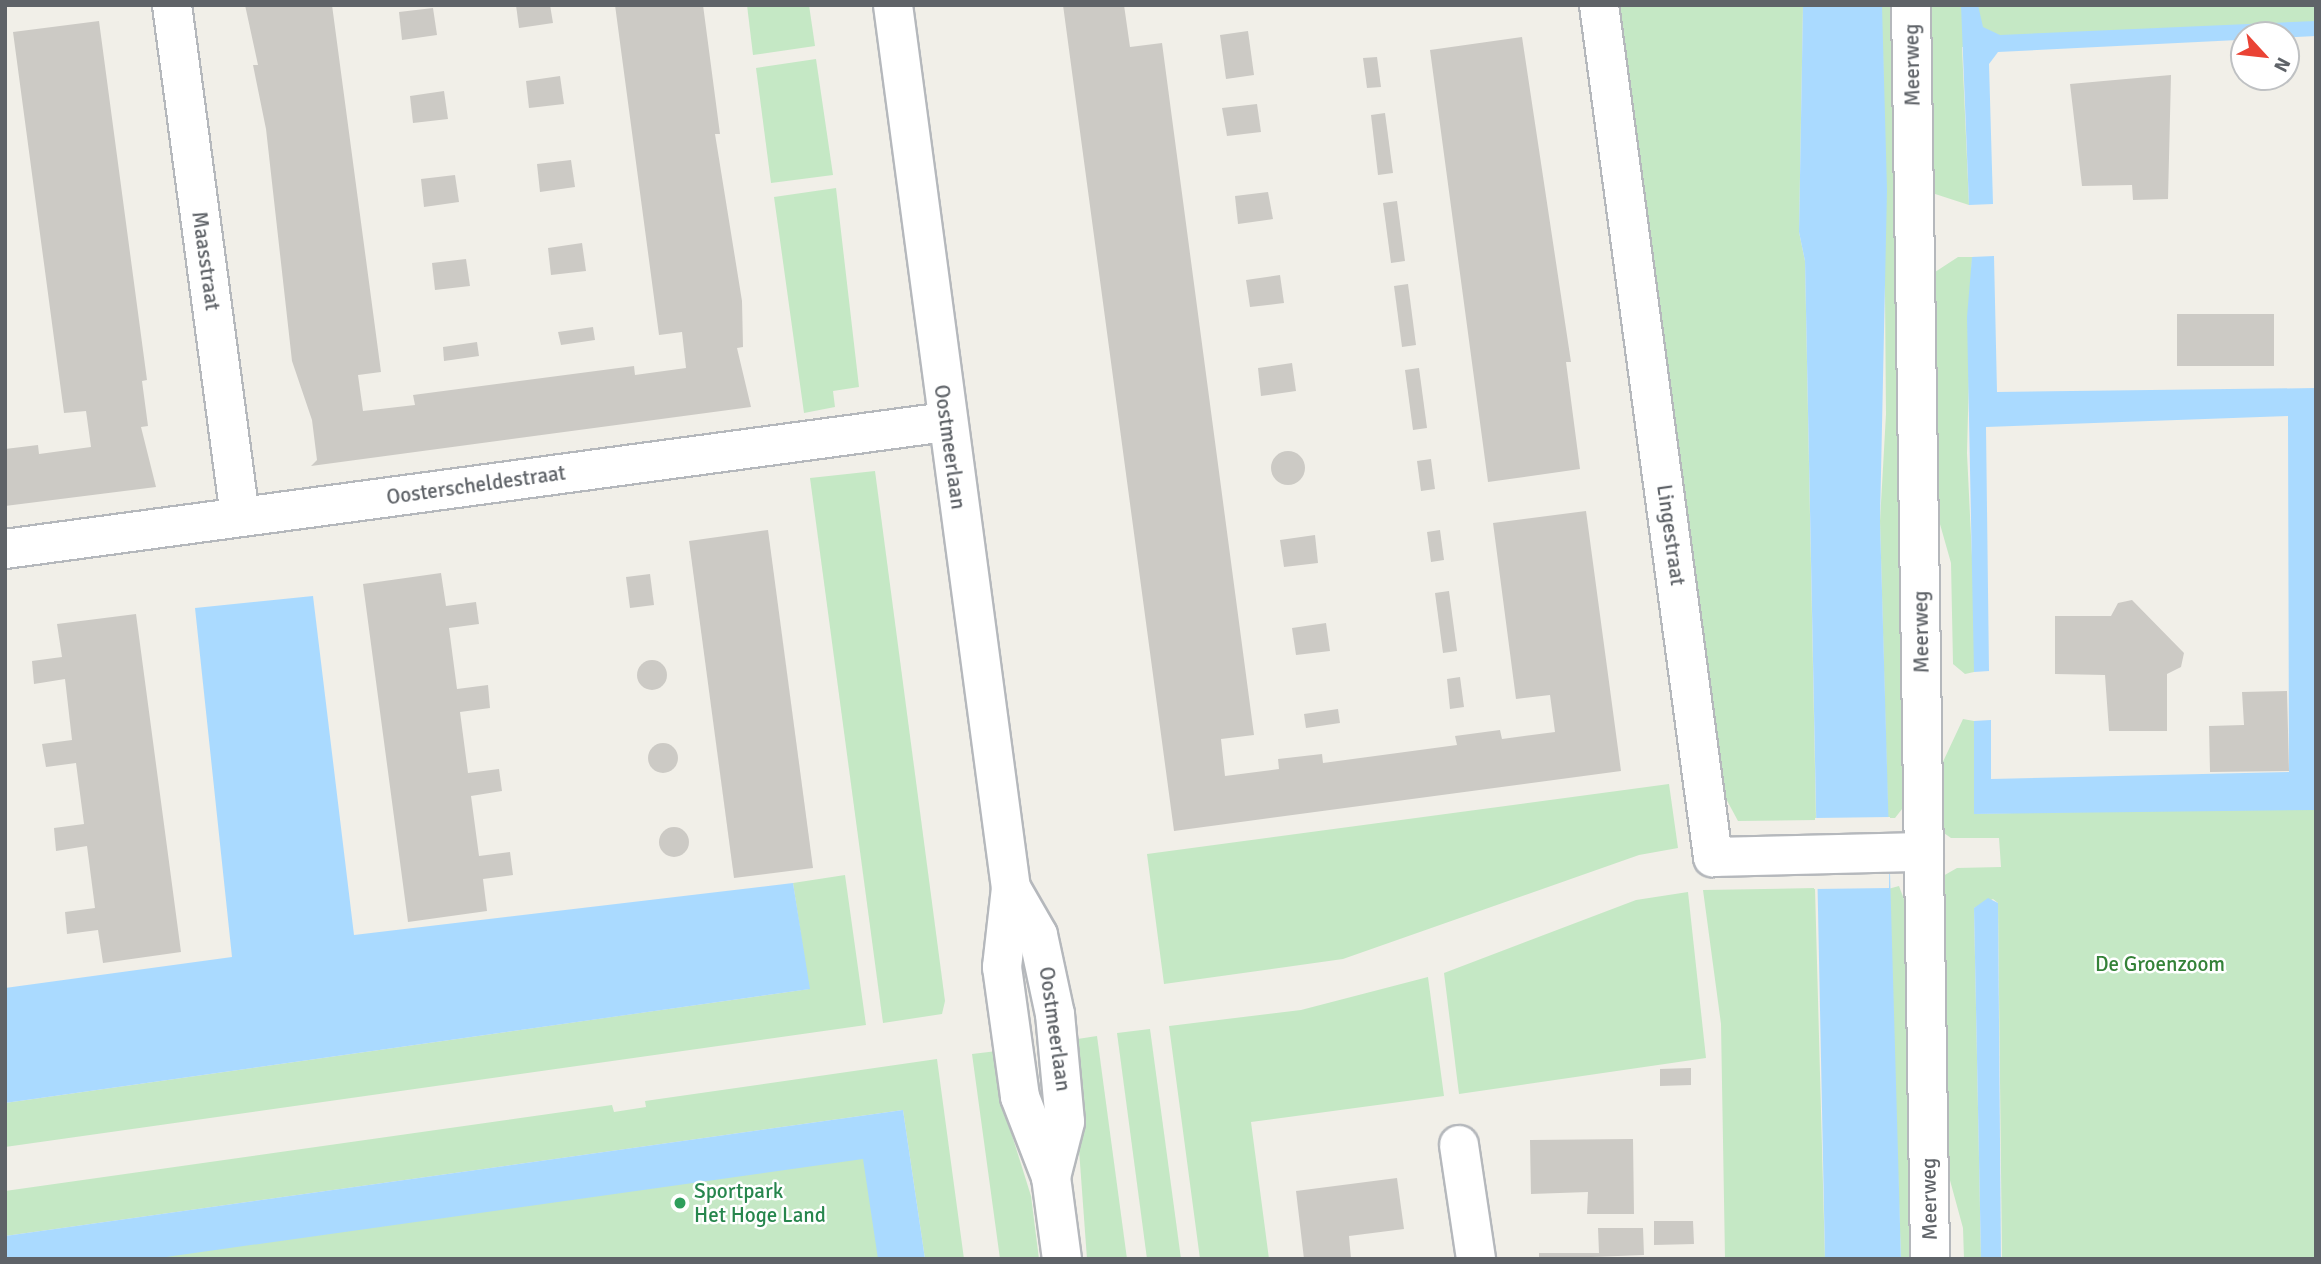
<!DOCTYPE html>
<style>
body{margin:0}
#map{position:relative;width:2321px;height:1264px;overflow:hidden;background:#f1efe8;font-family:Signika,sans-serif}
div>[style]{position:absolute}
.green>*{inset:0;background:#c5e8c5}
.water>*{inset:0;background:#aadaff}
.pier>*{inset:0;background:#f1efe8}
.building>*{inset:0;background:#cccac5}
.round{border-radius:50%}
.roads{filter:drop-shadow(2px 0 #b5b8bc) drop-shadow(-2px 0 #b5b8bc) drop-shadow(0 2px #b5b8bc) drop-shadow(0 -2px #b5b8bc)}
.street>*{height:38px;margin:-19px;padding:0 19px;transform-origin:19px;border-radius:19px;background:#fff}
.secondary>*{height:38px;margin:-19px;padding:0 19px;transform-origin:19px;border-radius:19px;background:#fff}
.dots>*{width:19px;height:19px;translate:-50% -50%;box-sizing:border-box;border:4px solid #fff;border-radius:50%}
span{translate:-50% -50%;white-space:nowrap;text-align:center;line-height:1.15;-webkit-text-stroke:5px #fff;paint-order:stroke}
.street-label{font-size:21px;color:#5f6368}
.park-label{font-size:21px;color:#348238}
.leisure-label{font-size:21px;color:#27864d}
.left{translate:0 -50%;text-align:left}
.frame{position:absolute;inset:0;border:7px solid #5f6368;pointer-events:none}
.north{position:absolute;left:2230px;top:21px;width:70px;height:70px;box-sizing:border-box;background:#fff;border:2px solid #bfc1c3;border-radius:50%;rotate:117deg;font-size:19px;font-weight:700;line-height:28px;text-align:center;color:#5f6368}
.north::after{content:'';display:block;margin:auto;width:24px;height:32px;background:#ea4335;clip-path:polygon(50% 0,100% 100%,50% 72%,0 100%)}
</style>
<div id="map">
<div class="green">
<div style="clip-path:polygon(747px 5px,809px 5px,815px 46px,753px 55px)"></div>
<div style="clip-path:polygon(1619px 5px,1803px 5px,1799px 232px,1805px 261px,1816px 820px,1738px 821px,1724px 795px)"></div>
<div style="clip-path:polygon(1856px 5px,2316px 5px,2316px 31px,1962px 47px,1969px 205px,1929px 192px,1906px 804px,1895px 818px,1888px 818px,1880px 521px,1886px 414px,1883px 51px)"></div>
<div style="clip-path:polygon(816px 59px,833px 175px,771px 183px,756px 68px)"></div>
<div style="clip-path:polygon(836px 188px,859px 387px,833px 391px,835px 407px,804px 413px,774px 197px)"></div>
<div style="clip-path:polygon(1958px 257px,1972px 257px,1967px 453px,1975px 619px,1974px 672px,1965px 674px,1953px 664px,1951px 563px,1936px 510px,1932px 274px)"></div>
<div style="clip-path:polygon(875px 471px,945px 1001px,942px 1014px,883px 1023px,810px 478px)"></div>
<div style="clip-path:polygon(1963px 719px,1974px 721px,1975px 814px,2316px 806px,2316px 1259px,2002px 1259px,1998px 903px,1993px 899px,1974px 908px,1981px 1259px,1964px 1259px,1963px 1228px,1945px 1162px,1943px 876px,1957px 868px,2001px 867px,1999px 838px,1951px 838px,1941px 831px,1941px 766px)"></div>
<div style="clip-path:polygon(1669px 784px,1678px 848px,1639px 855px,1343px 959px,1164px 984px,1147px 854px)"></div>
<div style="clip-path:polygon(845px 875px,866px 1025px,5px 1147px,5px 1103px,809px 989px,793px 883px)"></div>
<div style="clip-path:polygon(1899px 886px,1910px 915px,1915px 1259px,1901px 1259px,1888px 889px)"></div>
<div style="clip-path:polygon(1815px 888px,1825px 1259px,1725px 1259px,1721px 1024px,1703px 890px)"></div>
<div style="clip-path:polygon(1688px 892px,1706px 1058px,1459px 1094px,1444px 973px,1636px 900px)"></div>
<div style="clip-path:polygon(1428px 977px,1444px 1096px,1251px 1122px,1269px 1259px,1200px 1259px,1169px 1026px,1301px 1010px)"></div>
<div style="clip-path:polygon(1150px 1029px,1181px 1259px,1147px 1259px,1117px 1033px)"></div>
<div style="clip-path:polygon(1097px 1036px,1127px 1259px,1087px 1259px,1071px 1040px)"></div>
<div style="clip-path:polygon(997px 1051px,1006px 1116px,1031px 1196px,1039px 1259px,1000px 1259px,972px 1054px)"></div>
<div style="clip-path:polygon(937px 1059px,964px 1259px,925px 1259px,903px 1110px,5px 1236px,5px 1191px,612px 1105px,614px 1112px,646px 1107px,645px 1101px)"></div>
<div style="clip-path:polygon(874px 1147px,890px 1259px,81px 1259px)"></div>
</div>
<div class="water">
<div style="clip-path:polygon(1803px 5px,1882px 5px,1887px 190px,1880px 521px,1901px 1259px,1825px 1259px,1805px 261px,1799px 232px)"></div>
<div style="clip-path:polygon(1961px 5px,1978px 5px,1983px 27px,2000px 35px,2316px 21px,2316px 36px,1998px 52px,1989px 64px,1993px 204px,1969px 205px)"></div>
<div style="clip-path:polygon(1994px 256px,1997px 392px,2316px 388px,2316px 810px,1974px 814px,1974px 721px,1991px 720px,1991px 779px,2289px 772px,2288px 416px,1986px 427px,1989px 671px,1974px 672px,1967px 317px,1972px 257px)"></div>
<div style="clip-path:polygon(313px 596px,354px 935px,793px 883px,810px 989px,5px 1103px,5px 988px,232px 957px,195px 608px)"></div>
<div style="clip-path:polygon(1988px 898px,1998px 903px,2001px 1259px,1981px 1259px,1974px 908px)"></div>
<div style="clip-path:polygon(903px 1110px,925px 1259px,878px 1259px,863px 1159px,152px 1259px,5px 1259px,5px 1236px)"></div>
</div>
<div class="pier">
<div style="clip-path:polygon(1890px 817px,1889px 888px,1814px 889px,1815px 818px)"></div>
</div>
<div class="building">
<div style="clip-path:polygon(245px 5px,332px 5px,381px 372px,358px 375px,363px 411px,415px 405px,413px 395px,634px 366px,635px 375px,686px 368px,682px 332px,659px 335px,615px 5px,703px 5px,720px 134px,715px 134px,742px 301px,743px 347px,737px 348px,751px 407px,311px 466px,317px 460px,312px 420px,292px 361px,266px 129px,253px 65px,258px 65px)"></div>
<div style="clip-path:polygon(516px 5px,550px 5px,553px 23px,519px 28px)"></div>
<div style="clip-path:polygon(1063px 5px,1124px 5px,1130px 47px,1162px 43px,1254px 735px,1221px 739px,1225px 776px,1279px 769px,1278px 759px,1322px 754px,1323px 763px,1457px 745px,1455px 736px,1500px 730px,1502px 739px,1555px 732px,1550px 695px,1516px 699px,1493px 523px,1586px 511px,1621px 771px,1174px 831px)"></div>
<div style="clip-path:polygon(433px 8px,437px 35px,402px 40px,399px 12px)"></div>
<div style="clip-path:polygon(99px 21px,147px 380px,142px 381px,148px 426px,141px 427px,156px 487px,5px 506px,5px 449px,38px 445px,39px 454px,91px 447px,86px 411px,64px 413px,13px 32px)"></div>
<div style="clip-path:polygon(1248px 31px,1254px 75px,1226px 79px,1220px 35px)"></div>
<div style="clip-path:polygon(1522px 37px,1571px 362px,1566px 362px,1580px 469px,1488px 482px,1430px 50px)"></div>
<div style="clip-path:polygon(1377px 57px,1381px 87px,1367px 88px,1363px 58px)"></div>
<div style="clip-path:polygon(2171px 75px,2168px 199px,2133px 200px,2132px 185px,2082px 186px,2070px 84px)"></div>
<div style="clip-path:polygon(560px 76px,564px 104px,529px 108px,526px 81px)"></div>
<div style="clip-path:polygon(444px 91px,448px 119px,413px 123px,410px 96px)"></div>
<div style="clip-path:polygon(1257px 104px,1261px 132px,1227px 136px,1222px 108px)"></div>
<div style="clip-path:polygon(1385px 113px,1393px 173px,1378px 175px,1371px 115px)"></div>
<div style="clip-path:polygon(571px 160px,575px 187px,540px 192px,537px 164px)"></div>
<div style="clip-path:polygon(455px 175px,459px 202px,424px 207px,421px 179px)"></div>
<div style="clip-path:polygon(1268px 192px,1273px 219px,1238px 224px,1235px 196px)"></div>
<div style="clip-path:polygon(1397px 201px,1405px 261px,1391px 263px,1383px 203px)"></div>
<div style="clip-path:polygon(582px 243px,586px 271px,551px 275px,548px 248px)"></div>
<div style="clip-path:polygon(466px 259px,470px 286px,435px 290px,432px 263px)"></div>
<div style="clip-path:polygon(1280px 275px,1284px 303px,1250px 307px,1246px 280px)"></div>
<div style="clip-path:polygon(1408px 284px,1416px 345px,1402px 347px,1394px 286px)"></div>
<div style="clip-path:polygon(2177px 314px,2274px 314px,2274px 366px,2177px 366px)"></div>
<div style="clip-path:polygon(593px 327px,595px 340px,561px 345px,558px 332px)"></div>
<div style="clip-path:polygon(477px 342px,479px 356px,444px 361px,443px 347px)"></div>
<div style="clip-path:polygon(1292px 363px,1296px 391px,1261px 396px,1258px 368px)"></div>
<div style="clip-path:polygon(1419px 368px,1427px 428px,1413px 430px,1405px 370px)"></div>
<div class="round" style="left:1271px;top:451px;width:34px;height:34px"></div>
<div style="clip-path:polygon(1431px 459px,1435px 489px,1421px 491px,1417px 461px)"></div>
<div style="clip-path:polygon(768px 530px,813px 868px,734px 878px,689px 541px)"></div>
<div style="clip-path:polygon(1440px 530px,1444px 560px,1431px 562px,1427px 532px)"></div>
<div style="clip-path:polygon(1315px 535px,1318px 563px,1284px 567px,1280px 540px)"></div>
<div style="clip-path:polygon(441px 573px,446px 606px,476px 602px,479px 624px,449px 628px,457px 689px,488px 685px,490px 708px,460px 712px,468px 773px,499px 769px,502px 791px,471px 796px,479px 856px,510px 852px,513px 875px,483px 879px,487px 911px,408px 922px,363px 584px)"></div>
<div style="clip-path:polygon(650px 574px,654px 605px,630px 608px,626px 577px)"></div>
<div style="clip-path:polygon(1449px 591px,1457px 651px,1443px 653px,1435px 593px)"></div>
<div style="clip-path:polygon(2132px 600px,2184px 653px,2181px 667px,2167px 674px,2167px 731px,2109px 731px,2105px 675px,2055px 674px,2055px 616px,2111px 616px,2118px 603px)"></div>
<div style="clip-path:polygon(136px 614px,181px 952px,103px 963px,98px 930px,67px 934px,65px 912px,95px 908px,87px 846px,56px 851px,54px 828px,84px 824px,76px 763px,46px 767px,42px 744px,72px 740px,65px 679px,34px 684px,32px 661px,62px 657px,57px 624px)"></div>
<div style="clip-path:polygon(1326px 623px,1330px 651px,1296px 655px,1292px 628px)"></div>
<div class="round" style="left:637px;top:660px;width:30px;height:30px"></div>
<div style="clip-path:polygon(1460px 677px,1464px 707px,1450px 709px,1447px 679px)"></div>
<div style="clip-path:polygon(2287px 691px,2289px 771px,2210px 772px,2209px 726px,2244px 725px,2242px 692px)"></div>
<div style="clip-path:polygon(1338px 709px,1340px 723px,1306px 728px,1304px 714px)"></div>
<div class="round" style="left:648px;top:743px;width:30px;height:30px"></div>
<div class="round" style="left:659px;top:827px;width:30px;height:30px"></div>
<div style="clip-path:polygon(1691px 1068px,1691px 1085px,1660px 1086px,1660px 1069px)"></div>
<div style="clip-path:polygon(1633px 1139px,1634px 1214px,1587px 1214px,1588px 1192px,1531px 1194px,1530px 1140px)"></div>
<div style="clip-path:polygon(1397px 1178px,1404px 1229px,1349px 1236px,1351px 1259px,1304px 1259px,1296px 1191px)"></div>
<div style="clip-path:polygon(1654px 1221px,1693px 1221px,1694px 1244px,1654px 1245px)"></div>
<div style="clip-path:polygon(1598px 1228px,1643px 1228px,1644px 1255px,1539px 1259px,1539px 1253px,1599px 1253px)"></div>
</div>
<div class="roads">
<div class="street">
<div style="left:172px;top:5px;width:516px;rotate:82.43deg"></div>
<div style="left:1599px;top:5px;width:860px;rotate:82.38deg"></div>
<div style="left:1713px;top:857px;width:211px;rotate:-1.4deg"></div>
<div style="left:1911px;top:5px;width:1254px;rotate:89.13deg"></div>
<div style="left:5px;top:549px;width:950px;rotate:-7.69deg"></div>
<div style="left:1459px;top:1145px;width:115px;rotate:81.5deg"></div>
</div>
<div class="secondary">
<div style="left:893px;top:5px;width:891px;rotate:82.39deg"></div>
<div style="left:1011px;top:888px;width:80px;rotate:96.5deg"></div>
<div style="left:1002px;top:967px;width:131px;rotate:82.1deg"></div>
<div style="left:1020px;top:1097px;width:86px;rotate:68.8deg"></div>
<div style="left:1051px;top:1177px;width:83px;rotate:82.4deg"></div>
<div style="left:1011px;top:888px;width:54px;rotate:60.1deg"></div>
<div style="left:1038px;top:935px;width:81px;rotate:77.9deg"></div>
<div style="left:1055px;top:1014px;width:108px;rotate:84.7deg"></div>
<div style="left:1065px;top:1122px;width:57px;rotate:104.3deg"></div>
</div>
</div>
<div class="dots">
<div style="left:680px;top:1203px;background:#2e9e5b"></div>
</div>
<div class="street-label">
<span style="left:1912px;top:65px;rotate:-91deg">Meerweg</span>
<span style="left:206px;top:261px;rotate:82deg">Maasstraat</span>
<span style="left:950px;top:447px;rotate:82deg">Oostmeerlaan</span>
<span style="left:476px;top:485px;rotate:-8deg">Oosterscheldestraat</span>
<span style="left:1671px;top:535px;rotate:82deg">Lingestraat</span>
<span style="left:1921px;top:632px;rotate:-91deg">Meerweg</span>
<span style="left:1055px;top:1029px;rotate:82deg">Oostmeerlaan</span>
<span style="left:1929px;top:1199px;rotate:-91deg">Meerweg</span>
</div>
<div class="park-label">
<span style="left:2160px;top:964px">De Groenzoom</span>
</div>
<div class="leisure-label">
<span class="left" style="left:694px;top:1203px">Sportpark<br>Het Hoge Land</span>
</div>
<div class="frame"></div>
<div class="north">N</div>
</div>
